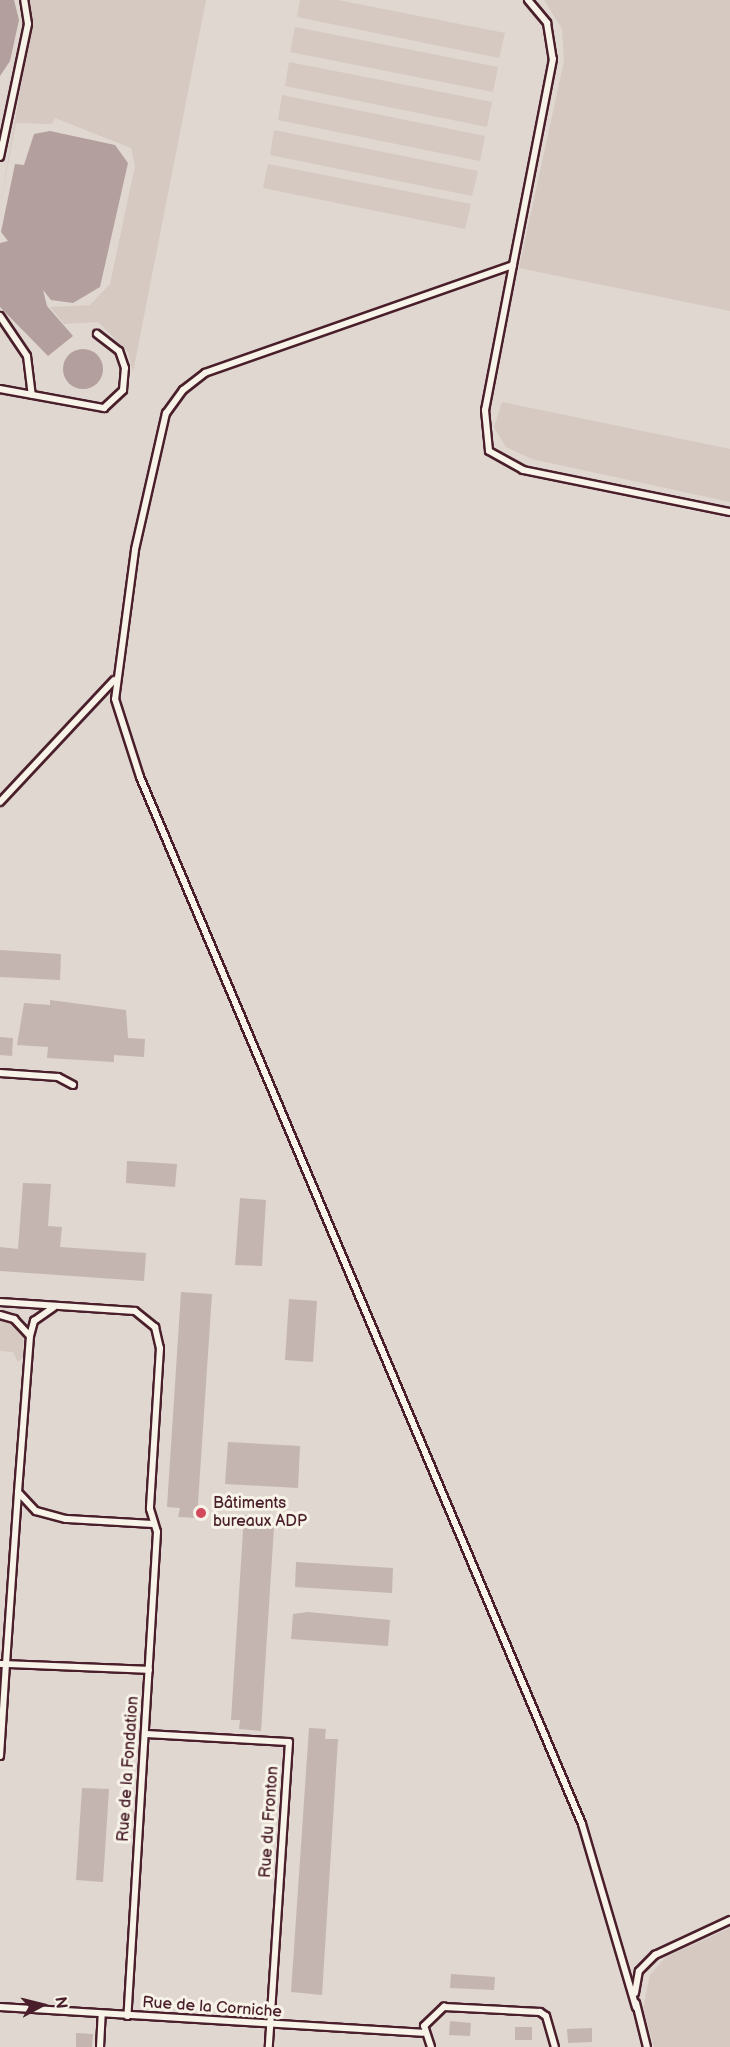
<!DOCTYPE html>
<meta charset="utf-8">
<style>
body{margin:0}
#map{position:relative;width:730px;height:2047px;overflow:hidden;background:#ece6dd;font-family:"Balsamiq Sans",sans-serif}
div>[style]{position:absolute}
.built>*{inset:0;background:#e0d7d0}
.green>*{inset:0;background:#d5c9c2}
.water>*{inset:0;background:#b39f9d}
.round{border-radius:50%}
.building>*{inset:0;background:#c4b5b0}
.roads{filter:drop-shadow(2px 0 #4a1f2b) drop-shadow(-2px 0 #4a1f2b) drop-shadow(0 2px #4a1f2b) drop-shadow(0 -2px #4a1f2b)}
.lane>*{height:6px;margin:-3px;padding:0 3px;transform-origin:3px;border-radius:3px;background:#f7f3e8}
.dots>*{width:16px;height:16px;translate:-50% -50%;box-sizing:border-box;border:3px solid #f7f3e8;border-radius:50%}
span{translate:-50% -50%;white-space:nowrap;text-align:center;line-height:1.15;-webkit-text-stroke:6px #f7f3e8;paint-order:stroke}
.poi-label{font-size:16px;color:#4a1f2b}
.left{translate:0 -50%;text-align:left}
.street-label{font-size:16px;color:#4a1f2b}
.north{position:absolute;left:12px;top:1975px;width:60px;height:60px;-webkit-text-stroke:4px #f7f3e8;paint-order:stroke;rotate:83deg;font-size:16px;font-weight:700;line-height:24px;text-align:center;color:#4a1f2b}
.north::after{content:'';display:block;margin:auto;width:21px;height:27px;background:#4a1f2b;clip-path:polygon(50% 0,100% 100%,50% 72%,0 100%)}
</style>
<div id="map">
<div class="built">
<div style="clip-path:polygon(0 0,730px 0,730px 2047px,0 2047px)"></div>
</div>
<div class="green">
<div style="clip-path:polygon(29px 0,206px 0,133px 372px,128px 352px,98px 322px,64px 324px,50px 307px,90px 305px,110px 284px,135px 166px,131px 148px,55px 118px,52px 124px,16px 123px,0 206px,32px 24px)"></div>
<div style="clip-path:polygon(300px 0,338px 0,505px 33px,499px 58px,297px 17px)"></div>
<div style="clip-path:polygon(544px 0,730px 0,730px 311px,519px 268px,564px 61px,562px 29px)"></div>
<div style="clip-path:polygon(295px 27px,498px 67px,493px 92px,290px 52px)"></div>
<div style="clip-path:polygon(289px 62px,492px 102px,487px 127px,285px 86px)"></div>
<div style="clip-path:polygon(282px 95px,485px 136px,480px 161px,278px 120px)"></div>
<div style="clip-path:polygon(274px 130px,478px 171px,472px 196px,270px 155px)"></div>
<div style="clip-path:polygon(268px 164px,471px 204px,465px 229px,263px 188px)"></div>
<div style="clip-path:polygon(502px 402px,730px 449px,730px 502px,532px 459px,506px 447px,494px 427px)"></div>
<div style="clip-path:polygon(0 1320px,13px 1324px,23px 1337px,24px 1357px,18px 1362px,13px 1352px,0 1351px)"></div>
<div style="clip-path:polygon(730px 1928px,730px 2047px,654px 2047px,643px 2008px,650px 1975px,666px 1957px)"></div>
</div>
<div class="water">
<div style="clip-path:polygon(0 0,14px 0,19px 20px,10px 61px,0 76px)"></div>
<div style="clip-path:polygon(50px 131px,115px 145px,128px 163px,100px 287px,73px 303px,51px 300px,43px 290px,47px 306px,73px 336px,48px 356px,0 307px,0 243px,8px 241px,1px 232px,15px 164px,24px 165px,34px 134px)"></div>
<div class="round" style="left:63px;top:349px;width:40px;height:40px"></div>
</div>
<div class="building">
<div style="clip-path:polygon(0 950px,61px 954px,60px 980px,0 977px)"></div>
<div style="clip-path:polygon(50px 1000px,126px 1010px,128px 1038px,145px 1039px,144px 1057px,114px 1055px,114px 1062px,47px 1058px,48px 1047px,17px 1045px,24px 1003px,50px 1005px)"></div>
<div style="clip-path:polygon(0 1037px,13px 1038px,12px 1056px,0 1055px)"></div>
<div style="clip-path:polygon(127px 1161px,177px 1164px,175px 1187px,126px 1183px)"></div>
<div style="clip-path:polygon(23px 1183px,51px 1184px,48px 1226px,62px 1227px,60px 1247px,146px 1253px,144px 1281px,0 1271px,0 1247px,18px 1249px)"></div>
<div style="clip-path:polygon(240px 1198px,266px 1200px,262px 1266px,235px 1265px)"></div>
<div style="clip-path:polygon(181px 1292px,212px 1294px,197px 1518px,178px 1517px,180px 1508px,167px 1507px)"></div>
<div style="clip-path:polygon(289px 1299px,317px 1301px,313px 1362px,285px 1360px)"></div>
<div style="clip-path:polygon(228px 1442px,300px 1446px,298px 1488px,225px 1484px)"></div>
<div style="clip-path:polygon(244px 1515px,263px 1516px,262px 1526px,274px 1527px,261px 1731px,239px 1729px,240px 1720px,231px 1720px)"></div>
<div style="clip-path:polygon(296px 1562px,393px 1568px,392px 1593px,295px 1587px)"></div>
<div style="clip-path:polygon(308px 1612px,390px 1620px,388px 1646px,291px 1639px,293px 1614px)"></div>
<div style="clip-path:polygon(309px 1728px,326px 1729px,325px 1739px,338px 1739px,322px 1995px,291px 1992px)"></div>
<div style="clip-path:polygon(82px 1788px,109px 1789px,103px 1882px,76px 1880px)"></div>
<div style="clip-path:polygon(451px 1974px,495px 1977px,494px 1990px,450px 1988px)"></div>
<div style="clip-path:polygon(450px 2021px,471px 2023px,470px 2036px,449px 2035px)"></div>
<div style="clip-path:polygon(515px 2027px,532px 2027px,532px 2040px,515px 2040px)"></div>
<div style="clip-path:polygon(592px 2028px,592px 2042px,568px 2043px,567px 2029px)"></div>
<div style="clip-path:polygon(76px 2033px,93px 2034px,92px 2047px,76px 2047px)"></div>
</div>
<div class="roads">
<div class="lane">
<div style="left:528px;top:0;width:30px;rotate:50deg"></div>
<div style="left:547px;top:23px;width:36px;rotate:81deg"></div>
<div style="left:553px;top:59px;width:210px;rotate:101deg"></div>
<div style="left:513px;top:265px;width:326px;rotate:160.7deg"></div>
<div style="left:205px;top:373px;width:28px;rotate:142deg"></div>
<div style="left:183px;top:390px;width:29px;rotate:126deg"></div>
<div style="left:166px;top:413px;width:140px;rotate:102.8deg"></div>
<div style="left:135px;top:550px;width:150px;rotate:97.6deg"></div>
<div style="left:115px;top:699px;width:82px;rotate:72.2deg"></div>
<div style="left:140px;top:777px;width:1136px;rotate:67.11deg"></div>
<div style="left:582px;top:1824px;width:191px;rotate:73.6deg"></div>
<div style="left:0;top:157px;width:136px;rotate:-78.1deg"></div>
<div style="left:28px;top:24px;width:24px;rotate:-99deg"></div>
<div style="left:513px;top:265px;width:148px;rotate:100.9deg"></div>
<div style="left:485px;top:410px;width:41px;rotate:84.4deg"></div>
<div style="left:489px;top:451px;width:39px;rotate:29deg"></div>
<div style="left:523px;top:470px;width:211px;rotate:11.5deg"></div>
<div style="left:0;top:316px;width:48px;rotate:56deg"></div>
<div style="left:27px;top:356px;width:39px;rotate:83deg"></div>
<div style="left:0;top:389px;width:106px;rotate:10.4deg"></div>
<div style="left:104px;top:408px;width:26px;rotate:-43deg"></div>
<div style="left:123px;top:390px;width:22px;rotate:-85deg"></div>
<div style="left:125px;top:368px;width:18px;rotate:-109deg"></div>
<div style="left:119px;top:351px;width:28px;rotate:-142deg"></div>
<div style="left:0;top:802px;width:167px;rotate:-46.9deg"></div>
<div style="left:0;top:1073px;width:58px;rotate:3.9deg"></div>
<div style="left:58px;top:1077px;width:17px;rotate:28deg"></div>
<div style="left:0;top:1302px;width:135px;rotate:3.8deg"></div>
<div style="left:135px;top:1311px;width:26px;rotate:39deg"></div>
<div style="left:155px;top:1327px;width:22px;rotate:77deg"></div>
<div style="left:160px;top:1348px;width:161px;rotate:93.6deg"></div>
<div style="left:150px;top:1509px;width:24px;rotate:73deg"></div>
<div style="left:157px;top:1532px;width:485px;rotate:93.5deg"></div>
<div style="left:0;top:1315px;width:15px;rotate:16deg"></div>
<div style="left:14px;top:1319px;width:23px;rotate:47deg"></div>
<div style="left:30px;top:1336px;width:156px;rotate:94.4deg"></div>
<div style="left:18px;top:1492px;width:26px;rotate:47deg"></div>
<div style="left:36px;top:1511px;width:31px;rotate:15deg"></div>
<div style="left:66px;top:1519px;width:88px;rotate:3.3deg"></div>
<div style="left:30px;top:1336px;width:16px;rotate:-75deg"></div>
<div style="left:34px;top:1321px;width:24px;rotate:-35deg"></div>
<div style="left:0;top:1664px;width:6px"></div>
<div style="left:6px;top:1664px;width:172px;rotate:-86deg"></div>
<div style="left:145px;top:1734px;width:144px;rotate:3.2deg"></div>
<div style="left:289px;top:1742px;width:306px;rotate:93.8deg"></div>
<div style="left:0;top:1756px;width:92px;rotate:-86.3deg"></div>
<div style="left:6px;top:1664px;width:143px;rotate:2.4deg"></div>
<div style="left:635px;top:1993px;width:22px;rotate:-80deg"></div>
<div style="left:639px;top:1971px;width:23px;rotate:-45deg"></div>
<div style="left:655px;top:1955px;width:83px;rotate:-25deg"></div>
<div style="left:636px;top:2003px;width:45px;rotate:76deg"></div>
<div style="left:0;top:2007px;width:423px;rotate:3.5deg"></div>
<div style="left:100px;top:2047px;width:33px;rotate:-87deg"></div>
<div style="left:431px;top:2047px;width:22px;rotate:-108deg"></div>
<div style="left:424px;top:2026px;width:28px;rotate:-44deg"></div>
<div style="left:444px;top:2007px;width:96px;rotate:3deg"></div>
<div style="left:540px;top:2012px;width:7px;rotate:34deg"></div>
<div style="left:546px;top:2016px;width:32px;rotate:74deg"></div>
</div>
</div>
<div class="dots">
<div style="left:201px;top:1513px;background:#d1495b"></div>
</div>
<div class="poi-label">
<span class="left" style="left:213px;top:1513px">Bâtiments<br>bureaux ADP</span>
</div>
<div class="street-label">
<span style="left:129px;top:1769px;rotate:-86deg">Rue de la Fondation</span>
<span style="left:270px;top:1822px;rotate:-86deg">Rue du Fronton</span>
<span style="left:212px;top:2008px;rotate:4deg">Rue de la Corniche</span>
</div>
<div class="north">N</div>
</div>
